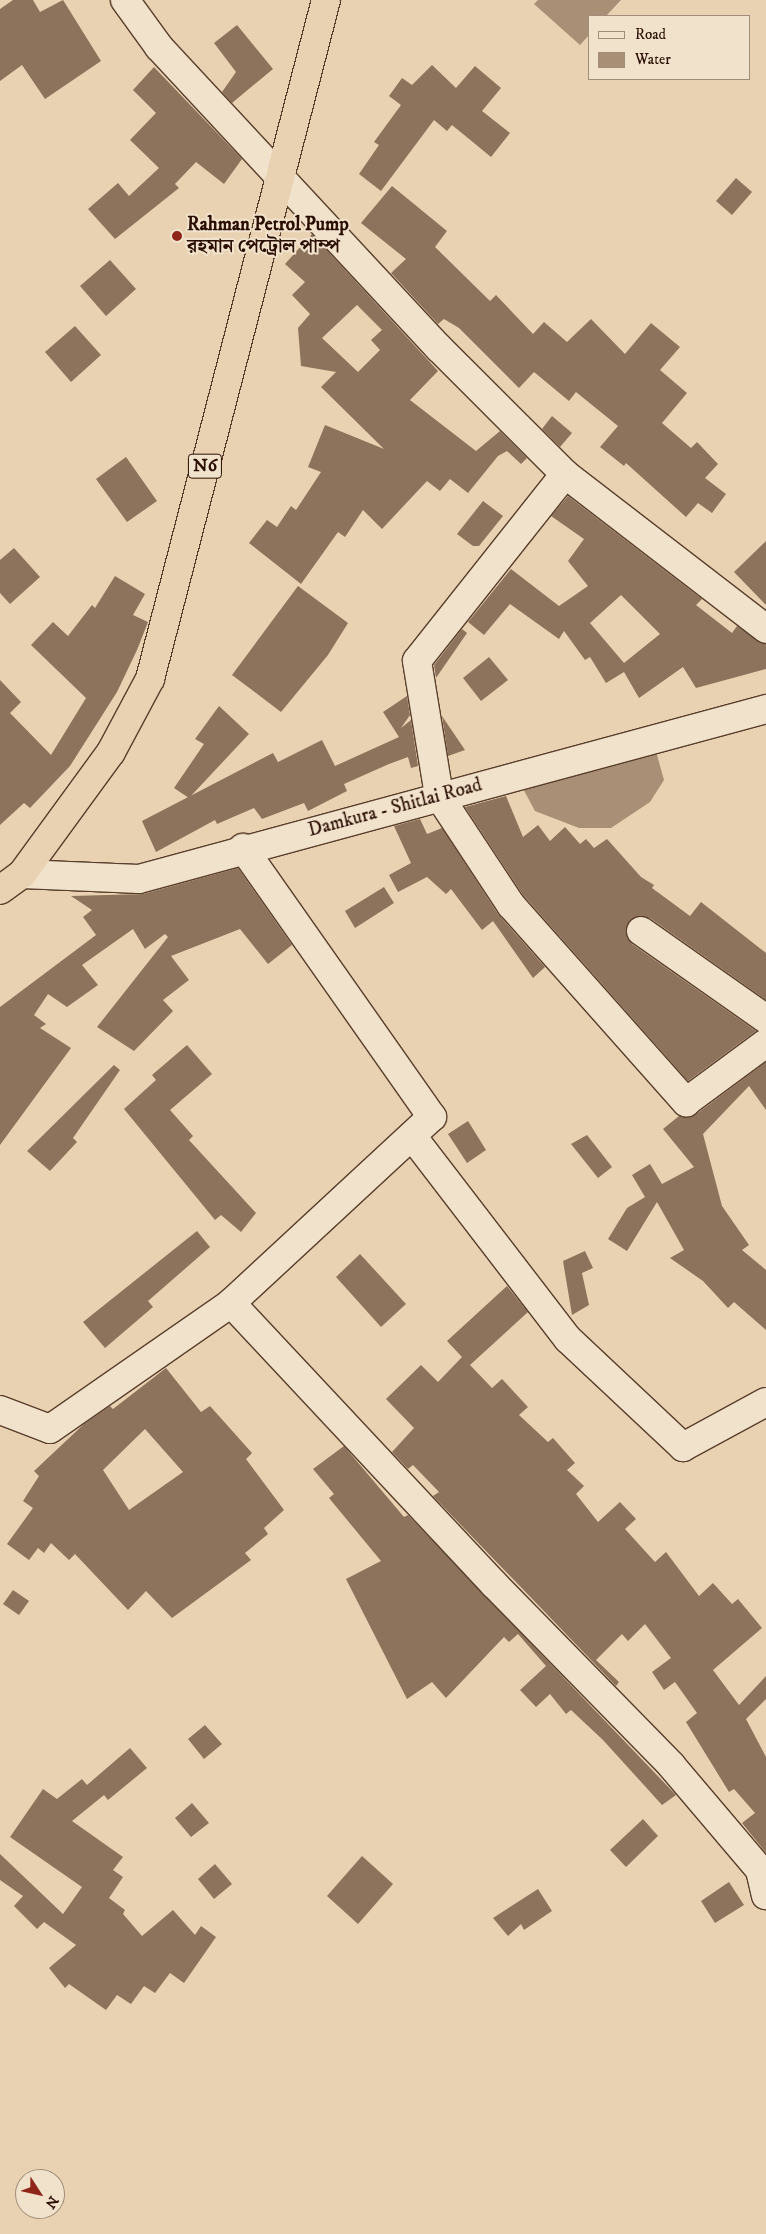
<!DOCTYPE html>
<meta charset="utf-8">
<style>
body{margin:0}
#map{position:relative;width:766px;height:2234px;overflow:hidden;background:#e9d2b1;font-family:"IM FELL DW Pica","Noto Serif Bengali",serif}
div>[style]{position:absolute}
.water>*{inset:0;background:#a88f75}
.building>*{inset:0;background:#8d735c}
.roads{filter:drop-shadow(1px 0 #593e2c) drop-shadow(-1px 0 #593e2c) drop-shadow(0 1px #593e2c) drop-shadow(0 -1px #593e2c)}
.minor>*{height:28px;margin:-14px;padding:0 14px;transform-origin:14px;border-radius:14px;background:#f1e2cc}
.highway>*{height:28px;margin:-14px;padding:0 14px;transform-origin:14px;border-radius:14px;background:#e9d2b1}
.dots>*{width:14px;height:14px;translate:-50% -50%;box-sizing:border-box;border:2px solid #f1e2cc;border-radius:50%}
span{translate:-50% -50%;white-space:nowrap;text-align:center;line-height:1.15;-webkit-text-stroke:4px #f1e2cc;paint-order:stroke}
.shield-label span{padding:1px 4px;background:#f1e2cc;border:1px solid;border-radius:4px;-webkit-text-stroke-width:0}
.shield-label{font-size:18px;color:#290d00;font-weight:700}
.poi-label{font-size:19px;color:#290d00;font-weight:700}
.left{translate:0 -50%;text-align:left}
.street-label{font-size:19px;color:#290d00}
.legend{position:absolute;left:588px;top:15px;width:162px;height:65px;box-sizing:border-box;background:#f1e2cc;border:1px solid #a18d7a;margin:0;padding:6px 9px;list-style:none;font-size:15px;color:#290d00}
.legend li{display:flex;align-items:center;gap:10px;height:25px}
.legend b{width:25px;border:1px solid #a18d7a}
.north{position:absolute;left:15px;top:2169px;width:50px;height:50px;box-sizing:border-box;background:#f1e2cc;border:1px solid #a18d7a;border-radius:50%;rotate:125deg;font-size:14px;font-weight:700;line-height:20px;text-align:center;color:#290d00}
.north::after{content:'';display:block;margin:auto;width:18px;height:22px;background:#8f2418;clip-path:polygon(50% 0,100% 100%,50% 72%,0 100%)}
</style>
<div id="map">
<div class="water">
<div style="clip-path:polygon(538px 0,621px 0,606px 16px,590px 16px,590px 34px,580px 45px,534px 4px)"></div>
<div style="clip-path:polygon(655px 748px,664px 780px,650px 802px,611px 828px,579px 828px,535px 811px,520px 783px)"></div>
</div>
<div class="building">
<div style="clip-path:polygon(13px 0,33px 0,40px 12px,63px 0,101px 61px,45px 99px,22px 65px,0 81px,0 9px)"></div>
<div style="clip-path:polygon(237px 25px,273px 69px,232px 103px,222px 92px,236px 72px,214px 43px)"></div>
<div style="clip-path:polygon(432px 65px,456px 88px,475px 66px,501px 88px,482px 111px,510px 133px,491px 157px,452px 125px,447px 131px,434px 120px,381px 191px,359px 174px,379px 145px,374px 142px,401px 105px,389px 96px,402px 78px,412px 85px)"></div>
<div style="clip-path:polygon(154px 67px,242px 159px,224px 184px,196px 162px,175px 184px,179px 188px,115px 239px,88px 209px,118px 183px,129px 196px,159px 168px,130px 140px,156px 113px,133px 90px)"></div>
<div style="clip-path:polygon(736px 178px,752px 192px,732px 215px,716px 201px)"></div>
<div style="clip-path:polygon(392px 186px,447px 231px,435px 247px,490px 301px,496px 295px,533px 334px,544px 322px,567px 342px,591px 319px,625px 354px,651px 323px,680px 347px,660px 370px,687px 393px,662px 423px,691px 448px,697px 442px,718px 464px,705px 478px,726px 494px,712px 513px,698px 503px,686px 517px,626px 463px,624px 466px,600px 447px,618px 426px,576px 392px,569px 401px,534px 372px,519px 388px,459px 328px,444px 319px,438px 324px,391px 273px,406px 259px,361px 223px)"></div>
<div style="clip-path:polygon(evenodd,312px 234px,438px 371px,410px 400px,476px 451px,500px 431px,527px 458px,521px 464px,507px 451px,498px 456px,468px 493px,450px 479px,440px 491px,427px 481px,382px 529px,363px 510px,345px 537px,338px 532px,301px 584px,249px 543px,267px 520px,277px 527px,291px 506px,296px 510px,321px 472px,308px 467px,325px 425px,384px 449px,321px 387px,336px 372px,301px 366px,298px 328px,310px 314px,292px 295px,305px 282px,285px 264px,312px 234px,357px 305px,382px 330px,371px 340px,380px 350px,358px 372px,322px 338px,357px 305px)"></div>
<div style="clip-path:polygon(110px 260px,136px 289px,106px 316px,80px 286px)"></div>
<div style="clip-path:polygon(75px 326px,101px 355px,71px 382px,45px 352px)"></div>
<div style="clip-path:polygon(552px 416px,572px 433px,560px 447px,542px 429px)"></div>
<div style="clip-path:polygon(126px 457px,157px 501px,127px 522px,96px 479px)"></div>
<div style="clip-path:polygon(evenodd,568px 496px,702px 599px,696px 605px,732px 633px,737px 626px,766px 644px,766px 669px,696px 688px,683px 667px,639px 698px,624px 672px,606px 683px,590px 657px,585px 660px,564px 631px,559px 639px,510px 604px,484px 635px,468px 622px,511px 569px,559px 606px,588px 586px,568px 561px,584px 539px,551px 516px,568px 496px,621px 595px,660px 634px,624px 663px,590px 623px,621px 595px)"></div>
<div style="clip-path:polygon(483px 501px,503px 516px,479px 546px,473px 546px,457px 534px)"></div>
<div style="clip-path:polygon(766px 541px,766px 605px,734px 572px)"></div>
<div style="clip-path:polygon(14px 548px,40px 577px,10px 604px,0 593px,0 560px)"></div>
<div style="clip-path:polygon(115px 576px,145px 594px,133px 615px,148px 622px,137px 650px,117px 692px,70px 766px,30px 808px,24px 803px,0 825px,0 680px,21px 702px,10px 713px,51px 755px,86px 698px,31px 645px,53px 622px,68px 636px,92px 605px,95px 608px)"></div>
<div style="clip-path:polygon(298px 586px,348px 623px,328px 655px,281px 712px,232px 675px)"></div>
<div style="clip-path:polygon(462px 629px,467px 633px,436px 678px,434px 665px)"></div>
<div style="clip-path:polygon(489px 657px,508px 680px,481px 701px,463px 678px)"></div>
<div style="clip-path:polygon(407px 696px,410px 715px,401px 728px,411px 720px,418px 766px,411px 768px,408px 757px,389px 764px,344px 784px,347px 791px,308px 811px,304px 803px,262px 819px,254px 808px,217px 824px,215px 820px,156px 852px,142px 821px,273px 753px,278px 762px,322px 740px,335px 766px,399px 737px,383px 712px)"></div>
<div style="clip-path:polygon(219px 706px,249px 734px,189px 798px,174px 788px,204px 744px,195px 739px)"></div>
<div style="clip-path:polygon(442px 716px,465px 750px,448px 756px)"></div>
<div style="clip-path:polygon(506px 796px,523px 837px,538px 825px,550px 841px,565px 827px,580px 844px,586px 839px,594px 848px,607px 839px,641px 877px,654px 885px,652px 888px,690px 916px,701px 902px,766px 953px,766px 1000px,650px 918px,635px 917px,626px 929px,632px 944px,756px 1031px,688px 1081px,523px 895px,465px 807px)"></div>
<div style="clip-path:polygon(420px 819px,427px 834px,442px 828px,498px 914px,545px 967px,533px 978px,493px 921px,482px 930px,451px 889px,446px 894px,427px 877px,398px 892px,389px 875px,411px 863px,394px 826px)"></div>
<div style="clip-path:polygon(238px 868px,292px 945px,268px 964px,240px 929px,171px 956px,189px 980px,163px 1000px,173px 1011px,134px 1051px,97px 1027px,168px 937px,165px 934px,145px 949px,133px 929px,82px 965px,98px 985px,67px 1007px,48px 994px,34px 1015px,46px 1024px,40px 1028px,71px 1048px,0 1145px,0 1007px,96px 935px,83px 917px,92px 910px,71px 896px,143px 894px)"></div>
<div style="clip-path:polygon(384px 887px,394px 903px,355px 928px,345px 911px)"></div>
<div style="clip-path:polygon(187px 1045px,212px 1074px,170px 1110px,193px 1136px,189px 1140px,256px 1213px,241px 1232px,221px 1215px,215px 1220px,124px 1109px,156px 1080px,152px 1075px)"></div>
<div style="clip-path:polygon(766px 1062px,766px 1110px,749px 1086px,703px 1134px,722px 1206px,749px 1245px,742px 1250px,766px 1270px,766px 1330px,734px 1302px,728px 1308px,703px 1281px,670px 1258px,684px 1250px,657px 1202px,627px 1251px,608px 1239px,627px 1208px,645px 1197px,632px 1175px,650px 1164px,662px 1184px,694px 1167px,663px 1129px,679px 1116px,695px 1115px)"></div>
<div style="clip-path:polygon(114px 1065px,120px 1070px,73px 1138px,77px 1142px,50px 1171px,27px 1151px)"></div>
<div style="clip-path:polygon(468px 1121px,486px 1150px,467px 1163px,448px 1134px)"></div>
<div style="clip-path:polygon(587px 1135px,612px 1167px,598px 1178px,571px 1144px)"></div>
<div style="clip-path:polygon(197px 1231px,210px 1247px,148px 1301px,153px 1307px,105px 1348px,83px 1322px)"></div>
<div style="clip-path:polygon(585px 1251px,593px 1268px,582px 1273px,589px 1305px,572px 1315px,563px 1261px)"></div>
<div style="clip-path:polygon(360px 1254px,406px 1304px,381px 1327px,336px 1277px)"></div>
<div style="clip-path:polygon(507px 1286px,528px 1312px,470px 1365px,492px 1388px,502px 1379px,528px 1407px,519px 1415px,548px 1442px,553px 1438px,575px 1463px,567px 1470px,584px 1486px,576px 1494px,598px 1522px,620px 1502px,636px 1519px,625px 1529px,655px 1562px,666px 1552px,699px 1596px,713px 1583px,732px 1604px,738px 1599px,762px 1628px,713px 1670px,739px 1705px,766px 1676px,766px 1699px,746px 1719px,766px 1757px,766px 1853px,742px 1823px,755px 1813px,734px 1789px,729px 1792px,686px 1722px,697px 1713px,675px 1682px,664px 1690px,652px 1672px,671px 1658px,645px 1624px,628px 1641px,622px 1634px,596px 1660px,619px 1682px,616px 1686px,433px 1496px,439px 1492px,413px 1465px,408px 1469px,392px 1452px,414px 1428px,386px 1399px,421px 1365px,438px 1382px,462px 1357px,447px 1341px)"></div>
<div style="clip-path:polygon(evenodd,166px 1368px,201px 1412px,210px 1406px,252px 1453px,246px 1459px,284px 1510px,264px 1528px,268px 1534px,245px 1553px,251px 1560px,172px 1618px,146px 1591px,128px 1610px,75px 1554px,69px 1560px,51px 1543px,44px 1553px,38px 1548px,29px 1560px,7px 1544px,33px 1508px,23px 1501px,39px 1476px,34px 1471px,84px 1424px,110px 1406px,113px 1409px,166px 1368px,145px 1429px,183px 1472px,129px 1510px,103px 1470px,145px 1429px)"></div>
<div style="clip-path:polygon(344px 1446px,404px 1517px,408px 1515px,676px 1795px,662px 1805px,603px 1740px,571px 1710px,566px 1714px,550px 1694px,536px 1707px,520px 1690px,546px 1666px,518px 1634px,509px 1642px,504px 1637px,446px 1698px,432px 1682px,407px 1699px,346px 1579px,381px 1561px,329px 1498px,334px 1494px,313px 1469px)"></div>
<div style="clip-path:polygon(13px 1590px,29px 1601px,19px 1615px,3px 1604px)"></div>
<div style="clip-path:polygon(205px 1725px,222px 1744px,204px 1759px,188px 1739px)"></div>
<div style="clip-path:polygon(130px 1748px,147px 1768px,108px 1800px,104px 1795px,72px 1821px,123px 1857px,113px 1870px,123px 1877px,109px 1898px,125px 1910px,123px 1914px,142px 1936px,173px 1910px,195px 1935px,201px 1926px,216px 1937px,184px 1983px,170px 1973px,155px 1993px,144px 1986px,131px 2004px,117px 1995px,106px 2010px,69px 1984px,65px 1988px,49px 1968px,76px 1945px,44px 1922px,37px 1929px,14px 1906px,23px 1896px,0 1880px,0 1854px,63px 1914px,82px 1887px,10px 1837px,43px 1789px,57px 1799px,82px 1779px,87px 1785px)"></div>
<div style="clip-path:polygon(192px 1803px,209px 1823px,191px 1837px,175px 1818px)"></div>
<div style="clip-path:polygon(643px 1819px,658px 1836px,626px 1867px,610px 1850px)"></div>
<div style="clip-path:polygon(362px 1856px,393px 1884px,358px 1924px,327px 1896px)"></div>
<div style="clip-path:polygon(215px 1864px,232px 1884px,214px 1899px,198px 1879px)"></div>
<div style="clip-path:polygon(729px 1882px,744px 1905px,715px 1923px,701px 1901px)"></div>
<div style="clip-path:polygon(538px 1889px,552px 1911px,524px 1930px,521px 1924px,508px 1936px,493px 1918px)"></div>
</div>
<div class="roads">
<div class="minor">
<div style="left:125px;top:0;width:58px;rotate:54.1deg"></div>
<div style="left:159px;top:47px;width:411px;rotate:47.1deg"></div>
<div style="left:439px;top:348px;width:178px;rotate:45deg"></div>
<div style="left:565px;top:474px;width:254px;rotate:37.6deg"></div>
<div style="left:565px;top:474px;width:238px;rotate:128.4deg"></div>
<div style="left:417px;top:661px;width:137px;rotate:80.7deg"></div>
<div style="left:439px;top:796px;width:131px;rotate:56.6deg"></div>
<div style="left:511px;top:905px;width:264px;rotate:48.4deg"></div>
<div style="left:686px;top:1102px;width:99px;rotate:-36.4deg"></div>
<div style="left:22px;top:874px;width:117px;rotate:2.4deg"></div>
<div style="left:139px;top:879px;width:650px;rotate:-15.17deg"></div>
<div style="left:641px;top:931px;width:153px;rotate:35.1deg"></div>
<div style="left:412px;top:1136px;width:256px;rotate:52.5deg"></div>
<div style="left:568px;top:1339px;width:158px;rotate:43.2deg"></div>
<div style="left:683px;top:1447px;width:94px;rotate:-28.5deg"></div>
<div style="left:231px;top:1303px;width:274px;rotate:-42.8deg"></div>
<div style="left:432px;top:1117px;width:329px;rotate:-125.1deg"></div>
<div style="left:0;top:1410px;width:53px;rotate:20.8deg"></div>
<div style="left:50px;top:1429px;width:221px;rotate:-34.8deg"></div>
<div style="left:231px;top:1303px;width:385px;rotate:46.9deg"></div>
<div style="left:494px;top:1584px;width:253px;rotate:45.6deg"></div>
<div style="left:671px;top:1765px;width:138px;rotate:49.7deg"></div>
<div style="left:760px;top:1870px;width:26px;rotate:77deg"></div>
</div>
<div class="highway">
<div style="left:0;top:890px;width:27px;rotate:-36deg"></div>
<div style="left:22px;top:874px;width:151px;rotate:-53.9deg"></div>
<div style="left:111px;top:752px;width:83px;rotate:-61.9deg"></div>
<div style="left:150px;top:679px;width:701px;rotate:-75.47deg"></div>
</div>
</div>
<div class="dots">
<div style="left:177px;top:236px;background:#8f2418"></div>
</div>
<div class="shield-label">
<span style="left:205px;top:466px">N6</span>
</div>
<div class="poi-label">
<span class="left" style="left:187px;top:236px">Rahman Petrol Pump<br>রহমান পেট্রোল পাম্প</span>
</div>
<div class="street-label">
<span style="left:395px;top:808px;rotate:-15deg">Damkura - Shitlai Road</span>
</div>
<ul class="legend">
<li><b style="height:6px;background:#f1e2cc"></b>Road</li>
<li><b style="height:14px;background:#a88f75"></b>Water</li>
</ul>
<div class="north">N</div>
</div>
